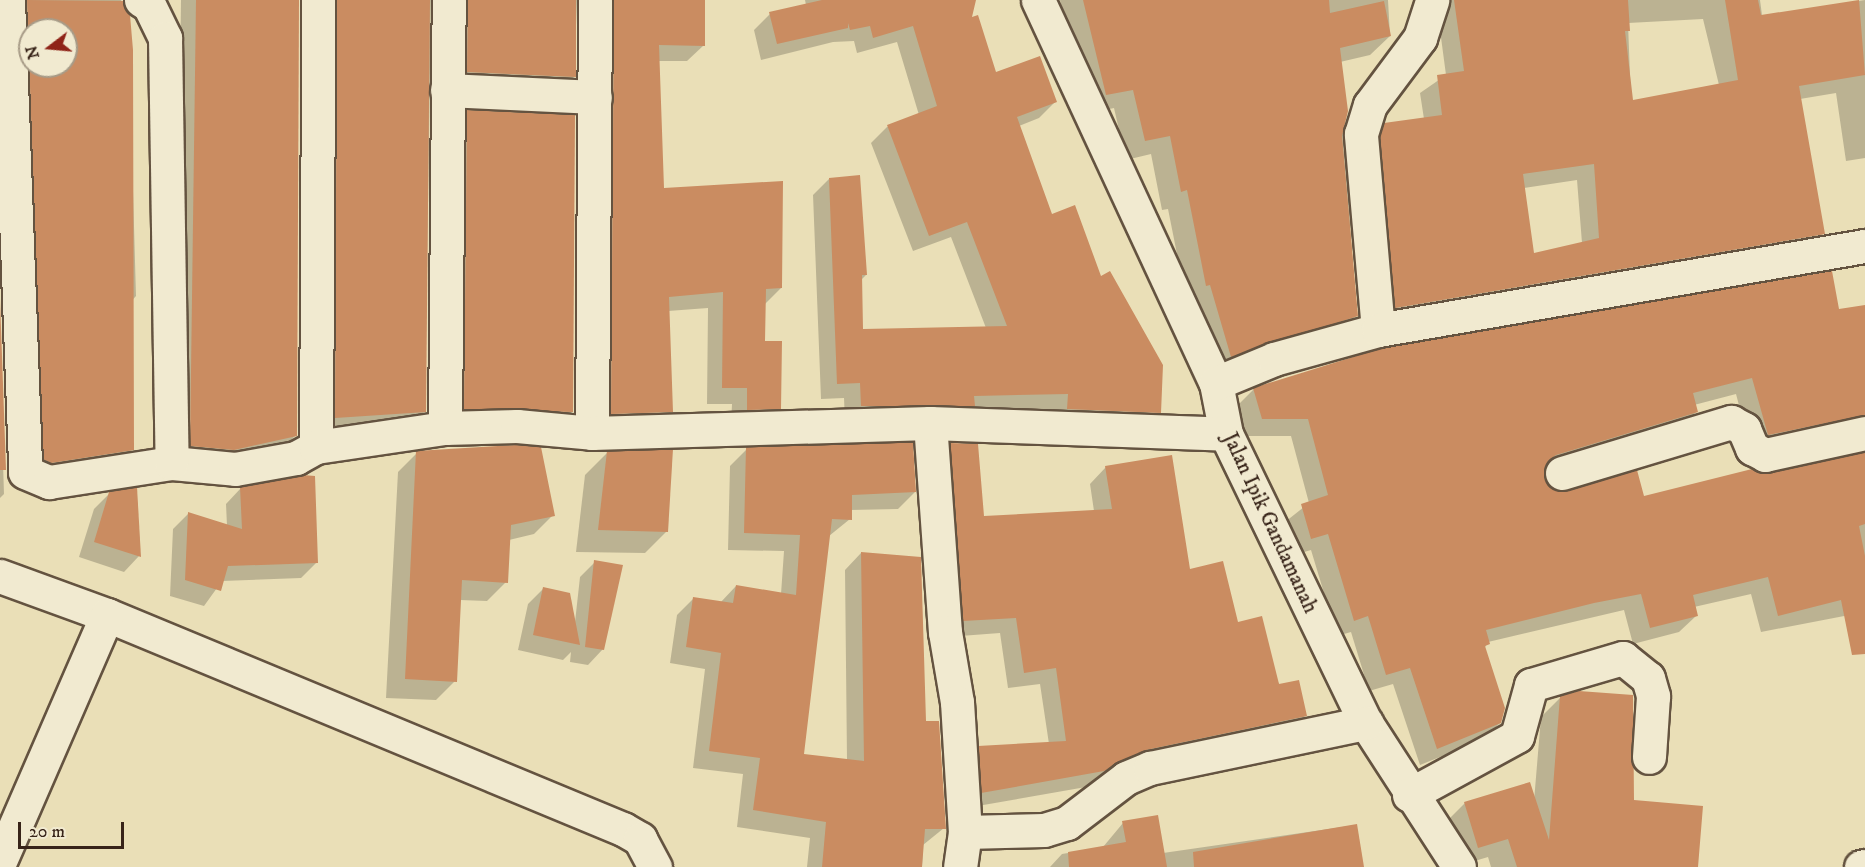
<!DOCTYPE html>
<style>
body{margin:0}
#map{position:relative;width:1865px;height:867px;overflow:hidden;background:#eadfb7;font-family:"IM FELL DW Pica",serif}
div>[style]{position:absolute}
.shadow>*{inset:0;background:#0003}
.building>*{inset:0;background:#ca8c61}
.roads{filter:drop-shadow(2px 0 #645340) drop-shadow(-2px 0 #645340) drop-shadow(0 2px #645340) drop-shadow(0 -2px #645340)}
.minor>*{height:33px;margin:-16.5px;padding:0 16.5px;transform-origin:16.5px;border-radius:16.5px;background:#f1ead0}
span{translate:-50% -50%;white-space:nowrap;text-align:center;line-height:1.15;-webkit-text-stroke:6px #f1ead0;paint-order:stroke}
.street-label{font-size:21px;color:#382419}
.north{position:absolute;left:18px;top:18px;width:60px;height:60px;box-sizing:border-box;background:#f1ead0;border:2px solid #a79b87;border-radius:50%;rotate:254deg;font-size:16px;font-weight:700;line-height:24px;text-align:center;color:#382419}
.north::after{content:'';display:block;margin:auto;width:21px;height:27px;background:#8f2418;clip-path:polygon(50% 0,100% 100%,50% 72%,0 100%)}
.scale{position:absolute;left:18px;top:822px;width:106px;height:27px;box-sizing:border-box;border:3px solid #382419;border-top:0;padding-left:8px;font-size:18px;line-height:21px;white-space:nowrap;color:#382419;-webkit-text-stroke:4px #f1ead0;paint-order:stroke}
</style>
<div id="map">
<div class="shadow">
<div style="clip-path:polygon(evenodd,2px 0,121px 0,128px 15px,136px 296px,129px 304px,133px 449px,117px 465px,28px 475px,2px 0,30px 30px,66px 30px,66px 66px,30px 66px,30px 30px)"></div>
<div style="clip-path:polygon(181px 0,298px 0,296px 435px,279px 452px,175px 462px)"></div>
<div style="clip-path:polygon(311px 0,431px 0,425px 411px,409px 427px,319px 434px)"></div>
<div style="clip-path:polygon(437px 0,577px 0,574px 77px,558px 93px,452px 88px)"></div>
<div style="clip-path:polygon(588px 0,704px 0,704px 45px,687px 61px,658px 61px,662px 190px,781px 288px,765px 304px,764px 342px,780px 408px,764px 424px,731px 425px,732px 404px,707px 404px,708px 308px,668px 311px,672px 411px,656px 427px,595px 429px)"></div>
<div style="clip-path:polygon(805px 0,965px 0,995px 74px,1055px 102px,1039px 118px,1019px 126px,1052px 216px,1101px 278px,1160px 412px,1144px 428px,1052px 425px,1053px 409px,845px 422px,844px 398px,821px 399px,813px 195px,829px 179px,866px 275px,861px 280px,862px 330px,986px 328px,951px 237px,913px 251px,871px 143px,887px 127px,919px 115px,897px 42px,857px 53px,854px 41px,833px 42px,761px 60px,754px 30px,770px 14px,806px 5px)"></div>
<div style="clip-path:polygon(1060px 0,1388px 0,1390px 36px,1370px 55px,1340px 62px,1356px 316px,1337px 335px,1212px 375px,1187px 304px,1168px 209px,1162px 210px,1151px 154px,1126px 160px,1114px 108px,1087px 114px)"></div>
<div style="clip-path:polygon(evenodd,1436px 0,1760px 0,1774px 106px,1806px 9px,1865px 0,1865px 158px,1846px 161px,1836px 93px,1800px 99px,1824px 233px,1807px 250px,1378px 324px,1368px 141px,1385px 124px,1424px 119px,1420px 93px,1446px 75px,1436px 0,1703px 19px,1719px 85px,1631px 102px,1628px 23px,1703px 19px,1436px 0,1577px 180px,1582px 243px,1533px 255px,1524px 188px,1577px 180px)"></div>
<div style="clip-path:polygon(467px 111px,572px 412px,557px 427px,449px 424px,452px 127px)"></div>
<div style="clip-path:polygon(1865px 307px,1865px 414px,1854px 414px,1865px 417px,1751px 451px,1736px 394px,1694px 405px,1696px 412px,1679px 429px,1543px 470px,1549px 488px,1643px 498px,1865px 454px,1865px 612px,1761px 632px,1751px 594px,1694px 607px,1696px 616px,1679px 632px,1633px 644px,1624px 610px,1488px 642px,1484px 649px,1500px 723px,1482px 740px,1420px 765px,1393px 684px,1369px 691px,1351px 632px,1337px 636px,1311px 550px,1294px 555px,1285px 522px,1309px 503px,1291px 436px,1246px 436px,1237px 406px,1254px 389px)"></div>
<div style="clip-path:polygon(0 370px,4px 494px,0 498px)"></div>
<div style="clip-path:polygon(951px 444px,983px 518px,1094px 511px,1090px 484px,1106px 467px,1305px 716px,1289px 732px,1128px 765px,1086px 787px,966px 808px,963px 764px,979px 747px,1049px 744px,1040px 684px,1008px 688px,1000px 633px,947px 637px,935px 460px)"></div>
<div style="clip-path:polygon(747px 449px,915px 492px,898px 509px,850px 510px,850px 519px,829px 536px,802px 755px,847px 761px,845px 570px,861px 553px,924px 723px,944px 828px,923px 845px,922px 867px,807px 867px,810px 838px,737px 827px,743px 774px,693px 768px,705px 669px,670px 663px,677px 615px,694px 598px,720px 603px,736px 586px,781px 594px,784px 551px,728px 550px,730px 466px)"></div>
<div style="clip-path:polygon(417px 453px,553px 515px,534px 534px,509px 540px,506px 582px,487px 601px,460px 600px,455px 681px,436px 700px,386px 698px,398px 472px)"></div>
<div style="clip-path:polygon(607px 453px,667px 531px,645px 553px,576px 552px,585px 475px)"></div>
<div style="clip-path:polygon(241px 488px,316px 563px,301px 578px,222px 581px,204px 606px,170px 596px,173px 529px,188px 514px,227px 526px,226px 504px)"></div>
<div style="clip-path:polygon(135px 489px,139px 556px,124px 572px,79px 557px,94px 509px,110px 493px)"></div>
<div style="clip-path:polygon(595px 562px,603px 649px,588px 665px,570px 662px,571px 652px,563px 660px,518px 650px,528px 604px,543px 589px,575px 622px,580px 577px)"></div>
<div style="clip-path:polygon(1561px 697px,1633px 801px,1697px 867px,1491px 867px,1488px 857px,1458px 866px,1445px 823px,1465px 803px,1534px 801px,1541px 717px)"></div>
<div style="clip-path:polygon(1123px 823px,1163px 853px,1356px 825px,1363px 867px,1050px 867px,1062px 854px,1103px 847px)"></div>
</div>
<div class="building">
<div style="clip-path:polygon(evenodd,27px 0,123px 1px,130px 15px,133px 50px,134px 450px,51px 463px,43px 459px,27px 0,30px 30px,66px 30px,66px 66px,30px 66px,30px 30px)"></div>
<div style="clip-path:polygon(196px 0,299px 0,297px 436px,234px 450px,190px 446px)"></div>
<div style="clip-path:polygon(337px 0,430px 0,426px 412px,335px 418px)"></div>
<div style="clip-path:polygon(468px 0,576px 0,576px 77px,467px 72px)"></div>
<div style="clip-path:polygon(614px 0,705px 0,705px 46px,659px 45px,664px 188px,783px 181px,782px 288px,766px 289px,765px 341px,782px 341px,781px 409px,747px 410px,747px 388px,722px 388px,723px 292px,669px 297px,673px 412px,611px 414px)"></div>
<div style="clip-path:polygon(822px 0,976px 0,972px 17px,978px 15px,996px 72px,1040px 56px,1057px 102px,1017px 117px,1052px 214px,1075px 205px,1101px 276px,1110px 271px,1163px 365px,1161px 413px,1067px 409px,1068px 394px,974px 396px,975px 406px,861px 406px,860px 383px,837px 384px,829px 178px,860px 175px,867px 275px,862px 275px,863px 329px,1007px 326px,967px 222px,929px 236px,887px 125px,937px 106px,913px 26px,873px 38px,870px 26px,850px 30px,848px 23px,848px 28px,777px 44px,769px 12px)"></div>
<div style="clip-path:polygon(1083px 0,1329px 0,1330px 13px,1384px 1px,1391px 36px,1340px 48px,1348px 111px,1342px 136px,1358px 316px,1231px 357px,1210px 285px,1206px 286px,1187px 190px,1181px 192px,1170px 136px,1145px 141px,1133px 90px,1106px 95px)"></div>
<div style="clip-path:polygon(evenodd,1454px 0,1628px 0,1630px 31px,1625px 31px,1633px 100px,1738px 80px,1725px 0,1758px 0,1761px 15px,1859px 0,1865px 75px,1799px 86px,1825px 234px,1395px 308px,1380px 136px,1384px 123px,1442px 115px,1437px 75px,1464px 71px,1454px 0,1594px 164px,1599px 238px,1534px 253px,1523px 174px,1594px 164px)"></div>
<div style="clip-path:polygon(467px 110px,575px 115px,573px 412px,464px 409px)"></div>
<div style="clip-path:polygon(1832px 271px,1839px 309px,1865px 305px,1865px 415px,1768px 435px,1752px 378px,1693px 393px,1698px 412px,1556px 455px,1548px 461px,1544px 478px,1550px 487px,1567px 491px,1637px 470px,1644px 496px,1752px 469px,1769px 473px,1865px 452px,1865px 524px,1859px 526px,1865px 556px,1865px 654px,1852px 655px,1841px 600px,1778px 616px,1768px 577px,1693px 595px,1698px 616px,1650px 628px,1641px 594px,1594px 603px,1486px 630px,1490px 644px,1485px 646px,1505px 708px,1501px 723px,1437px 749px,1410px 668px,1386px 675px,1368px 616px,1354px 621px,1328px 534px,1311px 539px,1301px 504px,1328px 495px,1308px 419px,1262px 419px,1253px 388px,1382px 348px)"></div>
<div style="clip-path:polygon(0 299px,6px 470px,0 470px)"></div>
<div style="clip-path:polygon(913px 442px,916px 492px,852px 495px,852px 520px,832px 519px,804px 754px,864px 761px,861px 552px,921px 557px,926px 721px,939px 721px,946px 829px,925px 829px,922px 867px,822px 867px,826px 822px,753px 810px,760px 758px,709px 751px,721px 653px,686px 647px,693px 597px,733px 603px,736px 585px,796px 595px,800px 535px,744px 533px,746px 447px)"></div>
<div style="clip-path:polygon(950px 443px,978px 444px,984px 516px,1112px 509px,1105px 466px,1172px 455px,1190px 569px,1223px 561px,1238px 622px,1262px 616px,1279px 684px,1299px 680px,1307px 716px,1146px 750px,1104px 771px,981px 793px,978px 746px,1066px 741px,1056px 668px,1024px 673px,1016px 618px,963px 621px)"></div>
<div style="clip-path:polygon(516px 445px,541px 447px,555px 516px,511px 525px,508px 583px,462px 580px,457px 682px,405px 679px,416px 451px)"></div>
<div style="clip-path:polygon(673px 449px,668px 532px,598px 530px,607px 451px)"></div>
<div style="clip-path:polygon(303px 475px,315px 476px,318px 563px,228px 566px,221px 591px,185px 580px,188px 512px,242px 529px,240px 487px)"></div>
<div style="clip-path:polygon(137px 487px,141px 557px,94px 542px,109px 492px)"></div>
<div style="clip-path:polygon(594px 560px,623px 565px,604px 650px,585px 647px)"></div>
<div style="clip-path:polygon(543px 587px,570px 593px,580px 645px,533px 635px)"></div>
<div style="clip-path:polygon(1579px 691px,1633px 695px,1634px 800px,1703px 806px,1698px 867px,1517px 867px,1508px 839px,1478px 848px,1464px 802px,1530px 782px,1549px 840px,1560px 696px)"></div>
<div style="clip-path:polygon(1158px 815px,1167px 867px,1069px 867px,1068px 852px,1126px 842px,1122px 821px)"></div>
<div style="clip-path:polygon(1357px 824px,1364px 867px,1194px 867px,1193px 852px)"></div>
</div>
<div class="roads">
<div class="minor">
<div style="left:8px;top:0;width:472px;rotate:87.9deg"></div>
<div style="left:25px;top:472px;width:26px;rotate:23deg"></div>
<div style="left:49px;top:482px;width:124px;rotate:-8.8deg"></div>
<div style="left:172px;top:463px;width:63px;rotate:5.4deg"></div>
<div style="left:235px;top:469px;width:62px;rotate:-10.2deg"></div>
<div style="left:296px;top:458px;width:23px;rotate:-29deg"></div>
<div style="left:316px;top:447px;width:447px;rotate:-89.7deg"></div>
<div style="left:141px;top:0;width:9px;rotate:32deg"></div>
<div style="left:149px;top:5px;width:37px;rotate:64deg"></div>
<div style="left:165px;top:38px;width:425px;rotate:89.1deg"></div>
<div style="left:1038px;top:0;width:422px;rotate:65.1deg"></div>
<div style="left:1216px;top:383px;width:52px;rotate:78.9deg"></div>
<div style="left:1226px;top:434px;width:321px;rotate:64.2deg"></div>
<div style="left:1366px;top:723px;width:171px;rotate:57.1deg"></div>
<div style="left:447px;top:90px;width:148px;rotate:2.7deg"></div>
<div style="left:1378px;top:330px;width:197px;rotate:-95deg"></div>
<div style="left:1361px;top:134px;width:30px;rotate:-73deg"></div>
<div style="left:1370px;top:105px;width:84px;rotate:-53.3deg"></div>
<div style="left:1420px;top:38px;width:40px;rotate:-72deg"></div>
<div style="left:1216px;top:383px;width:63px;rotate:-22.5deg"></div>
<div style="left:1274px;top:359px;width:108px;rotate:-15.6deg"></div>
<div style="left:1378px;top:330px;width:494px;rotate:-9.8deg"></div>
<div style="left:930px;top:423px;width:210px;rotate:85.9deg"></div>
<div style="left:945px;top:632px;width:71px;rotate:80.3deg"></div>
<div style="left:957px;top:702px;width:130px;rotate:86.5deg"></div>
<div style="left:965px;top:832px;width:35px;rotate:98deg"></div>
<div style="left:445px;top:428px;width:428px;rotate:-89.5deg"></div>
<div style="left:592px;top:433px;width:433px;rotate:-89.6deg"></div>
<div style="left:316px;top:447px;width:130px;rotate:-8.4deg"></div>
<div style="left:445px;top:428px;width:72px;rotate:-1.6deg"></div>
<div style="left:517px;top:426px;width:75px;rotate:5.3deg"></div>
<div style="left:592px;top:433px;width:338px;rotate:-1.7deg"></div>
<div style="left:930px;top:423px;width:296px;rotate:2.1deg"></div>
<div style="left:1562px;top:473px;width:177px;rotate:-16.8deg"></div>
<div style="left:1731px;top:422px;width:15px;rotate:28deg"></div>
<div style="left:1744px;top:429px;width:21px;rotate:67deg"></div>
<div style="left:1752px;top:448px;width:15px;rotate:28deg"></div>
<div style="left:1765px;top:455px;width:102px;rotate:-12.4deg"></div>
<div style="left:0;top:576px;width:114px;rotate:20deg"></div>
<div style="left:107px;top:615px;width:559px;rotate:22.53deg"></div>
<div style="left:623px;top:829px;width:20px;rotate:30deg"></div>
<div style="left:640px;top:839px;width:32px;rotate:62deg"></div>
<div style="left:1409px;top:795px;width:123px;rotate:-28.6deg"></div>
<div style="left:1517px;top:736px;width:53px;rotate:-74.6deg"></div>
<div style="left:1531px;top:685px;width:96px;rotate:-16.4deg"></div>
<div style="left:1623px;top:658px;width:32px;rotate:39deg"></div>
<div style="left:1648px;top:678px;width:19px;rotate:74deg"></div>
<div style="left:1653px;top:696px;width:61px;rotate:93.8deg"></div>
<div style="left:965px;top:832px;width:79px;rotate:-1.5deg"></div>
<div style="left:1044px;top:830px;width:24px;rotate:-17deg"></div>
<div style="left:1067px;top:823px;width:74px;rotate:-37.3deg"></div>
<div style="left:1126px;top:778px;width:26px;rotate:-23deg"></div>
<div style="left:1150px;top:768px;width:221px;rotate:-11.8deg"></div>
<div style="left:0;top:861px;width:268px;rotate:-66.5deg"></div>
<div style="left:1861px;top:867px;width:4px;rotate:-14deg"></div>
</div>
</div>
<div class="street-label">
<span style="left:1270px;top:523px;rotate:65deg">Jalan Ipik Gandamanah</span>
</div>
<div class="north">N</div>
<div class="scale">20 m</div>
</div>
